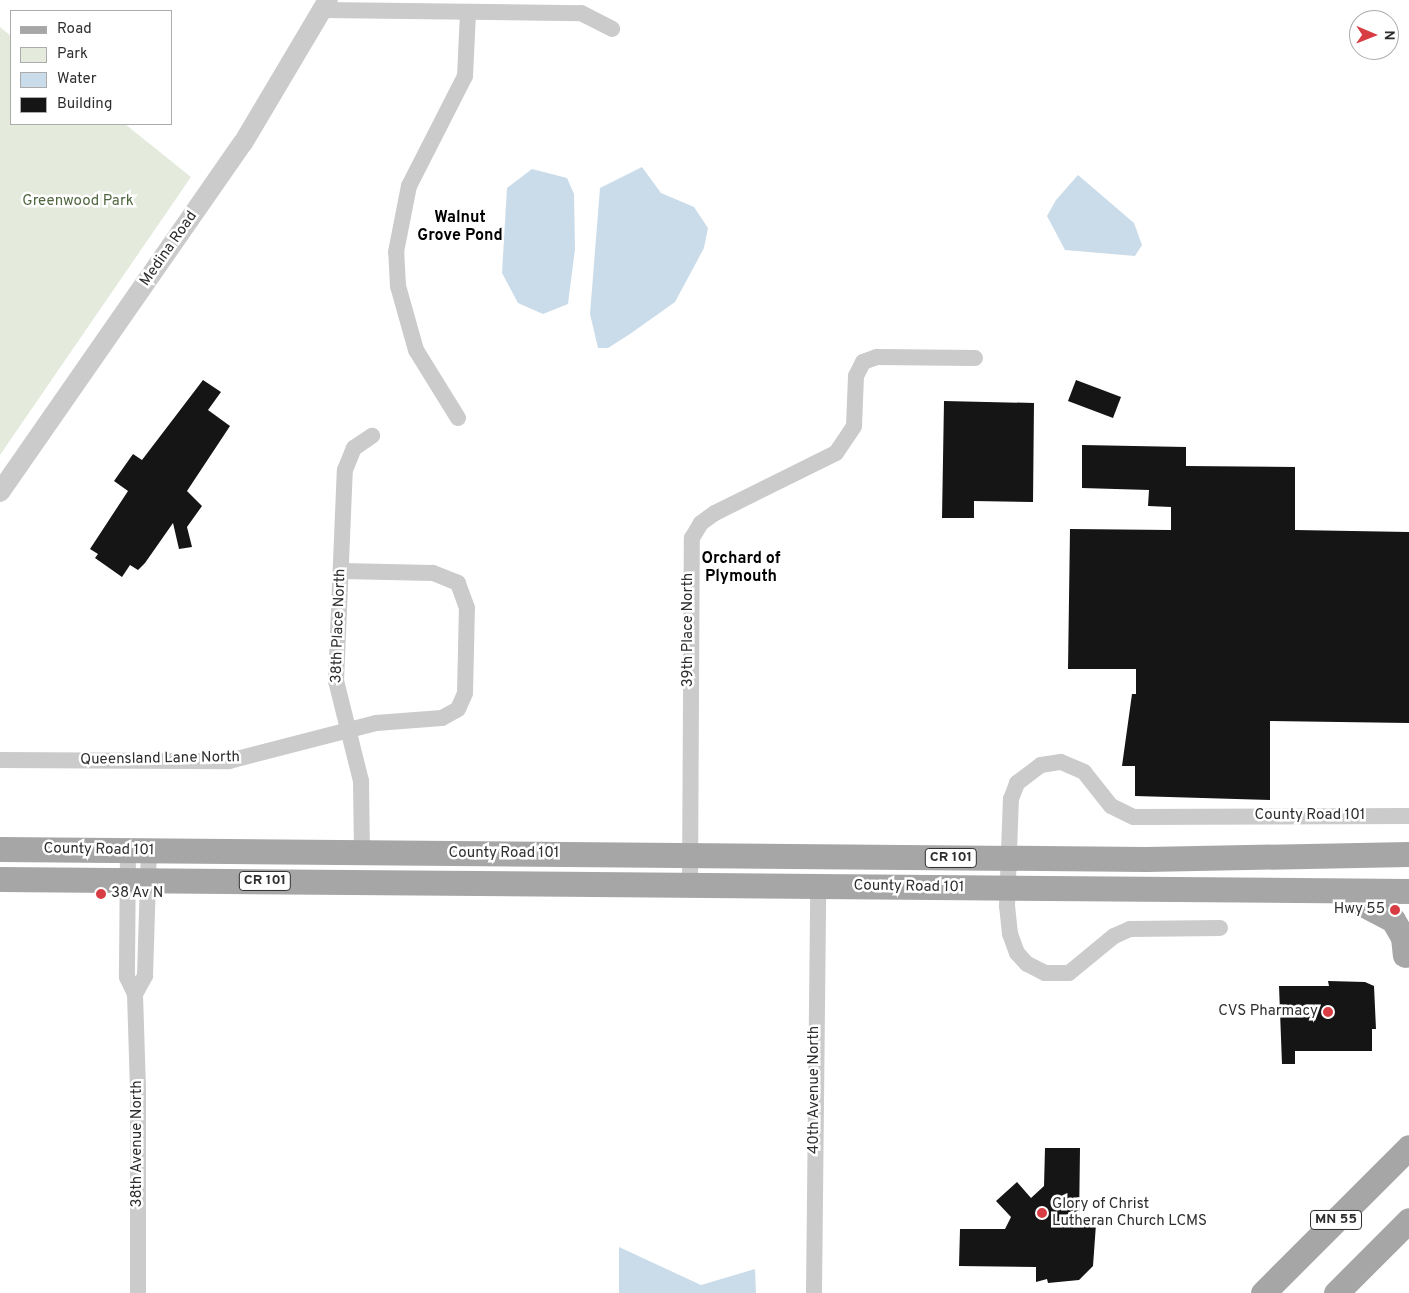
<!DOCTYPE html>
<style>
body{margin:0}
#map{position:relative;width:1409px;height:1293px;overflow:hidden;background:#fff;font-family:Overpass,sans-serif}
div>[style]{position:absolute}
.green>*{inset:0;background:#e4ebdd}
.water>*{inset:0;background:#cadce9}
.building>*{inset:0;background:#151515}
.minor>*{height:16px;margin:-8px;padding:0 8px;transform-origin:8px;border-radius:8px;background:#cbcbcb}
.tertiary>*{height:20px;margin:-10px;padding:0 10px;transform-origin:10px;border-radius:10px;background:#cbcbcb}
.primary>*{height:25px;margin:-12.5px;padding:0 12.5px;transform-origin:12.5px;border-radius:12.5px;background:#a6a6a6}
.dots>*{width:14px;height:14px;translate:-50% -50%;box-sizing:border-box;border:2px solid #fff;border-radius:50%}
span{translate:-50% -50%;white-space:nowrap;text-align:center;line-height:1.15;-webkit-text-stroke:5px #fff;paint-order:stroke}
.shield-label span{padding:1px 4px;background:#fff;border:1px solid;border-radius:4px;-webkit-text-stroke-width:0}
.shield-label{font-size:14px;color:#2e2e2e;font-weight:700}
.park-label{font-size:15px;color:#50673f}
.street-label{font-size:15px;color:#2e2e2e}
.poi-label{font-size:15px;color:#2e2e2e}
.left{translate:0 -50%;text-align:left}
.right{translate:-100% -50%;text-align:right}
.neighbourhood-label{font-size:16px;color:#000;font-weight:700}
.legend{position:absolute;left:10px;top:10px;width:162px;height:115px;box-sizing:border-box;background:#fff;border:1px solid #ababab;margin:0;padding:6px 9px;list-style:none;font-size:15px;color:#2e2e2e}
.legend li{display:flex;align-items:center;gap:10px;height:25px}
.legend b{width:25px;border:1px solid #ababab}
.north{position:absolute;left:1349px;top:10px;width:50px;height:50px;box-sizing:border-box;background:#fff;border:1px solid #ababab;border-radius:50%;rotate:91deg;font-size:14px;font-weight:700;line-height:20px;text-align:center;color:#2e2e2e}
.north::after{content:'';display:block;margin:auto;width:18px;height:22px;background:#d93d44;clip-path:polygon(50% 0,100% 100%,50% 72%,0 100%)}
</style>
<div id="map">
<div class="green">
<div style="clip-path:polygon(0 27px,11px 36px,11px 124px,125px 124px,191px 177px,0 455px)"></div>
</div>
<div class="water">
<div style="clip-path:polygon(642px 167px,661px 193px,694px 207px,708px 228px,704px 248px,675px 302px,630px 334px,608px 348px,598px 348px,590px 314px,600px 188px)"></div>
<div style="clip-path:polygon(532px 169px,567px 178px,574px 194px,575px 249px,568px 304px,543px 314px,518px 303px,502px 273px,507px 188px)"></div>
<div style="clip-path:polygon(1078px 175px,1134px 223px,1142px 245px,1135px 256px,1065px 250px,1047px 216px,1056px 200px)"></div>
<div style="clip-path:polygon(619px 1247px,701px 1285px,755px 1269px,756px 1293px,619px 1293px)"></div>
</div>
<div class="building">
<div style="clip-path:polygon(203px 380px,221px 392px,208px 410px,230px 426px,187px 491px,202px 506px,187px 527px,192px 547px,179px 549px,173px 523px,145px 563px,138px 570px,130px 565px,122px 577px,95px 558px,98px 554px,90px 549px,128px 491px,114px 481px,133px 454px,142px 460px)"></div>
<div style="clip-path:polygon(1076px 380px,1121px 397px,1113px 418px,1068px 401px)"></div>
<div style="clip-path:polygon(944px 401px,1034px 403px,1033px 502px,974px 501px,974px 518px,942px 518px)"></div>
<div style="clip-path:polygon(1082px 445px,1186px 447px,1186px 466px,1295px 467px,1295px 530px,1409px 532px,1409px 723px,1270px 721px,1270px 800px,1135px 796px,1135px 766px,1122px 766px,1132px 694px,1136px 694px,1136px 669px,1068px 669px,1070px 529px,1171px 530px,1171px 507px,1148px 506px,1149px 490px,1082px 488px)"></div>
<div style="clip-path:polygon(1328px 981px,1365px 982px,1374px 986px,1376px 1029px,1372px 1029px,1372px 1051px,1295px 1051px,1295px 1064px,1282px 1064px,1279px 986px,1329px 986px)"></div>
<div style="clip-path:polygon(1045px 1148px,1080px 1148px,1079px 1224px,1096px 1224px,1093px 1266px,1079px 1280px,1048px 1283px,1047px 1279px,1036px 1282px,1036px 1267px,959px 1266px,960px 1229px,1005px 1229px,1011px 1217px,996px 1201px,1017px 1182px,1031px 1198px,1044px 1186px)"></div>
</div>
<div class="minor">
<div style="left:323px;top:10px;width:258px;rotate:0.7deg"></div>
<div style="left:581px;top:13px;width:35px;rotate:27deg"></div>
<div style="left:458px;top:418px;width:80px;rotate:-121.7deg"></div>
<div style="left:416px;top:350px;width:66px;rotate:-105.7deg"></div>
<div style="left:398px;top:286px;width:34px;rotate:-93deg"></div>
<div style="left:396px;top:252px;width:67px;rotate:-78.9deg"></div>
<div style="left:409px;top:186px;width:123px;rotate:-63deg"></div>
<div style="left:465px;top:76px;width:63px;rotate:-87.3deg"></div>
<div style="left:0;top:760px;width:229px;rotate:0.3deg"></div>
<div style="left:229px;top:761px;width:152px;rotate:-14.5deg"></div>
<div style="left:376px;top:723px;width:66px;rotate:-4.3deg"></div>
<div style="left:442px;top:718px;width:18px;rotate:-29deg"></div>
<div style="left:458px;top:709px;width:17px;rotate:-66deg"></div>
<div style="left:465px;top:693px;width:85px;rotate:-88.7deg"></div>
<div style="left:467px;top:608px;width:27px;rotate:-110deg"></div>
<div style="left:458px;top:583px;width:27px;rotate:-158deg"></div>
<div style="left:433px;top:573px;width:92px;rotate:-178.8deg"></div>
<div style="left:128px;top:851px;width:126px;rotate:90.5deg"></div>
<div style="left:127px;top:977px;width:19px;rotate:65deg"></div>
<div style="left:135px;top:994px;width:93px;rotate:88.2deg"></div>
<div style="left:138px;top:1087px;width:206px;rotate:90deg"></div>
<div style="left:362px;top:853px;width:72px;rotate:-90.8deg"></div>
<div style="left:361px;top:781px;width:103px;rotate:-104deg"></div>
<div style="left:336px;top:681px;width:211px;rotate:-87.6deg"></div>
<div style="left:345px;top:470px;width:24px;rotate:-68deg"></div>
<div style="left:354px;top:448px;width:22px;rotate:-34deg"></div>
<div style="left:690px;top:886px;width:348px;rotate:-89.7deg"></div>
<div style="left:692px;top:538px;width:17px;rotate:-59deg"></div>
<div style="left:701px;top:523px;width:17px;rotate:-36deg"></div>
<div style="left:715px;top:513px;width:135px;rotate:-26.4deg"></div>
<div style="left:836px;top:453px;width:32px;rotate:-56deg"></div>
<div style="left:854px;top:426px;width:50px;rotate:-87.7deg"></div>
<div style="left:856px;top:376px;width:16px;rotate:-63deg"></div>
<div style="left:863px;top:362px;width:15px;rotate:-20deg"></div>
<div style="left:877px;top:357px;width:98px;rotate:0.6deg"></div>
<div style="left:1220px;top:928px;width:90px;rotate:179.4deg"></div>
<div style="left:1130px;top:929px;width:17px;rotate:156deg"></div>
<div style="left:1114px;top:936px;width:58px;rotate:140.6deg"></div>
<div style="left:1069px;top:973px;width:24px;rotate:180deg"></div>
<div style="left:1045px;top:973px;width:20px;rotate:-153deg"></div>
<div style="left:1027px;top:964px;width:15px;rotate:-132deg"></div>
<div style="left:1017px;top:953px;width:20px;rotate:-110deg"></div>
<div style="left:1010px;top:934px;width:28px;rotate:-96deg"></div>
<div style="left:1007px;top:906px;width:107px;rotate:-87.9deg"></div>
<div style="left:1011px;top:799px;width:17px;rotate:-69deg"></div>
<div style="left:1017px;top:783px;width:30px;rotate:-37deg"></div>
<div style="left:1041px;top:765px;width:20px;rotate:-9deg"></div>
<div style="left:1061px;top:762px;width:25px;rotate:23deg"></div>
<div style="left:1084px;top:772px;width:43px;rotate:51.5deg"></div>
<div style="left:1111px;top:806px;width:25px;rotate:26deg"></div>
<div style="left:1134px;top:817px;width:275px;rotate:-0.2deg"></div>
<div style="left:135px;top:994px;width:21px;rotate:-61deg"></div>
<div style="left:145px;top:976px;width:125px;rotate:-88.2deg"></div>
<div style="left:814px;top:1293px;width:407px;rotate:-89.4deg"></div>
</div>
<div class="tertiary">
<div style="left:0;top:492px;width:425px;rotate:-55.2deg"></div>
<div style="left:243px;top:143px;width:166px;rotate:-59.3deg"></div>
</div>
<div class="primary">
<div style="left:0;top:849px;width:1146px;rotate:0.5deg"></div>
<div style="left:1146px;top:859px;width:263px;rotate:-1.1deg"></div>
<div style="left:0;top:879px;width:1409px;rotate:0.49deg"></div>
<div style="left:1345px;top:895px;width:54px;rotate:27.5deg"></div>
<div style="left:1393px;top:920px;width:20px;rotate:60deg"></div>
<div style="left:1403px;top:937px;width:18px;rotate:84deg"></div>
<div style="left:1263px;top:1293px;width:206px;rotate:-45deg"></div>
<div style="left:1336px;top:1293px;width:103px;rotate:-45deg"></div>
</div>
<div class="dots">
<div style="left:101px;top:894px;background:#d93d44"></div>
<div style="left:1395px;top:910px;background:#d93d44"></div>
<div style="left:1328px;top:1012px;background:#d93d44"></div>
<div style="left:1042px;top:1213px;background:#d93d44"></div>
</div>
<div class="shield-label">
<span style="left:951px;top:858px">CR 101</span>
<span style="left:265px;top:881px">CR 101</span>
<span style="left:1336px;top:1220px">MN 55</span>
</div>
<div class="park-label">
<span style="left:78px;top:202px">Greenwood Park</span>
</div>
<div class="street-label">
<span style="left:169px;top:249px;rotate:-55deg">Medina Road</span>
<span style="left:339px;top:626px;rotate:-88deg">38th Place North</span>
<span style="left:689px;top:630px;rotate:-90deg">39th Place North</span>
<span style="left:160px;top:759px;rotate:-1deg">Queensland Lane North</span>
<span style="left:1310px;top:816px">County Road 101</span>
<span style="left:99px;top:850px;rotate:1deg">County Road 101</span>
<span style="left:504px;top:854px">County Road 101</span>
<span style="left:909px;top:887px;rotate:1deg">County Road 101</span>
<span style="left:815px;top:1090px;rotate:-90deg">40th Avenue North</span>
<span style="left:138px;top:1144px;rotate:-90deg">38th Avenue North</span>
</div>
<div class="poi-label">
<span class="left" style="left:111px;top:894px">38 Av N</span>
<span class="right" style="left:1385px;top:910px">Hwy 55</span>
<span class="right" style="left:1318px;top:1012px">CVS Pharmacy</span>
<span class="left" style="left:1052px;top:1213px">Glory of Christ<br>Lutheran Church LCMS</span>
</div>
<div class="neighbourhood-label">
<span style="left:460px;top:227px">Walnut<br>Grove Pond</span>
<span style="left:741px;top:568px">Orchard of<br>Plymouth</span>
</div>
<ul class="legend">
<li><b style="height:6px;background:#a6a6a6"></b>Road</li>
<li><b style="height:14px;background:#e4ebdd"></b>Park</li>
<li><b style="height:14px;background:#cadce9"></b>Water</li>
<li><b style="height:14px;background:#151515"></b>Building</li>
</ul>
<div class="north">N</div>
</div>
